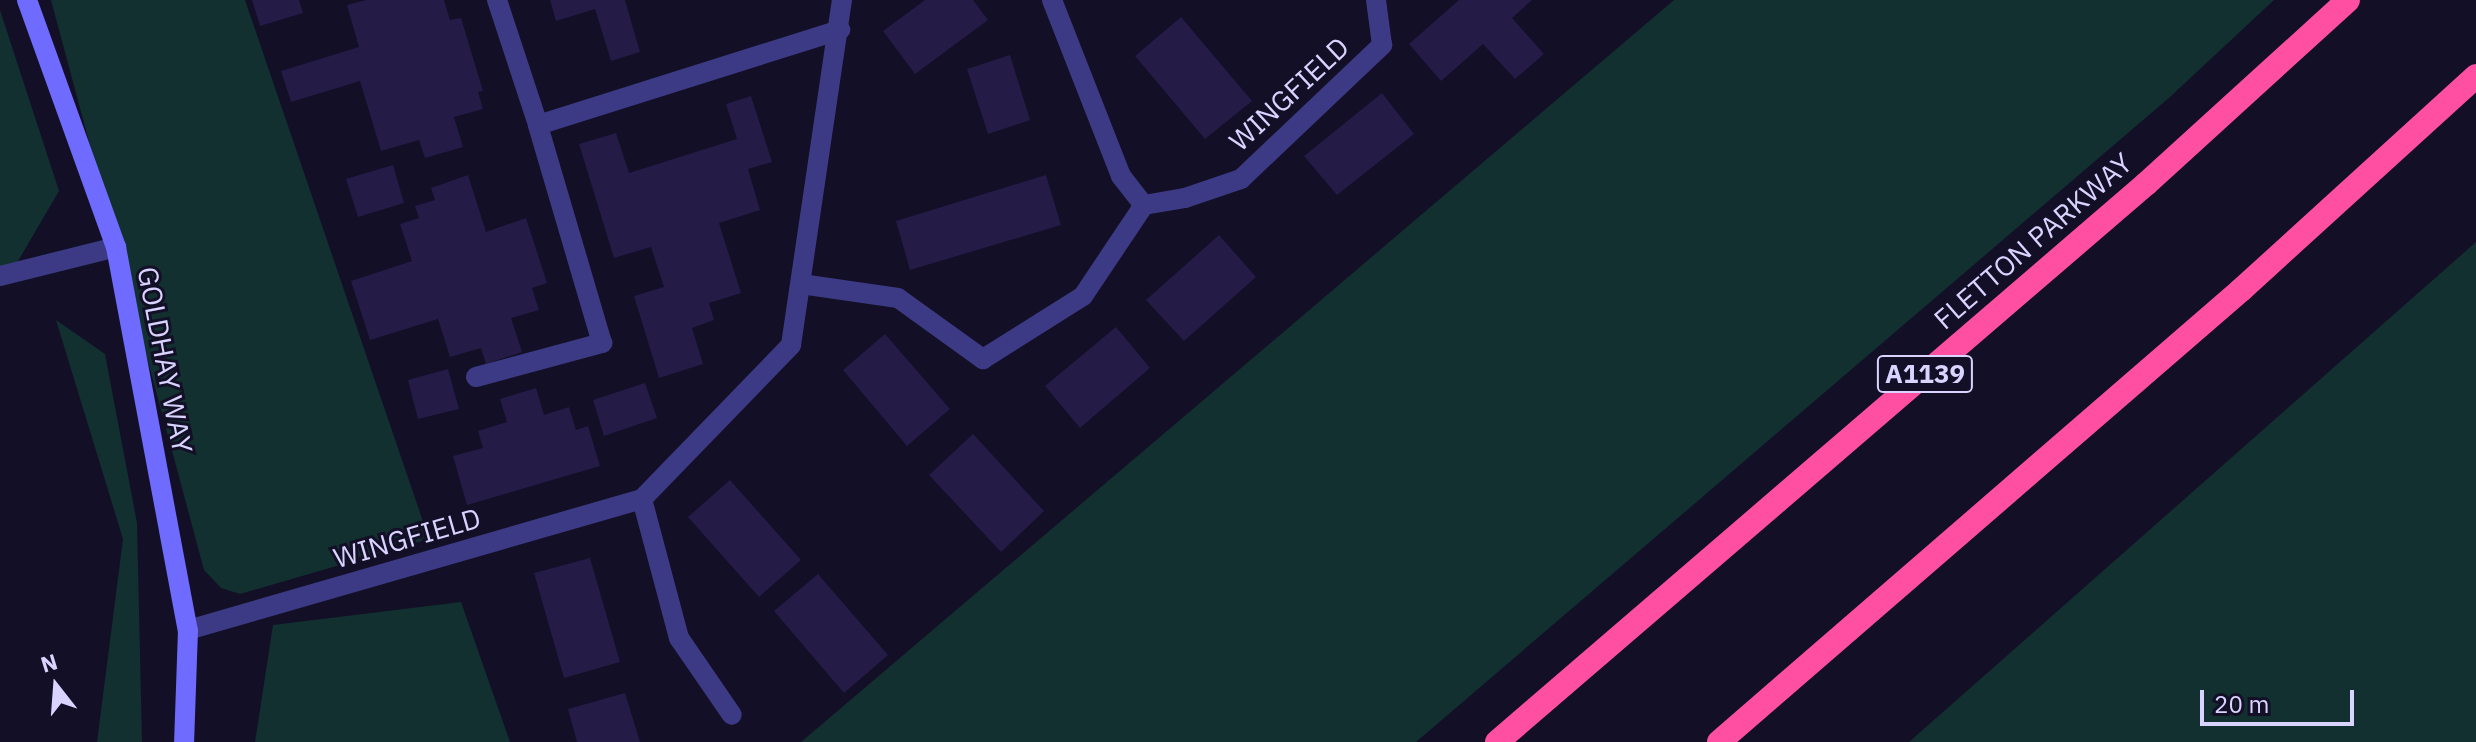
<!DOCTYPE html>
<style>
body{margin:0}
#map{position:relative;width:2476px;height:742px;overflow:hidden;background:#130f26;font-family:"IBM Plex Sans",sans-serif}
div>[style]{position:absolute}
.green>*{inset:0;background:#12302f}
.building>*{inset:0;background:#241b47}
.street>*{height:20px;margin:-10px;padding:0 10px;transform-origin:10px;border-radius:10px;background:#3d3a85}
.secondary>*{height:20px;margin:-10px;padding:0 10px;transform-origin:10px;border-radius:10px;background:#6f6bff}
.highway>*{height:24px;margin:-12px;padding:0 12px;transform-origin:12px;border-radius:12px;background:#ff4fa3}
span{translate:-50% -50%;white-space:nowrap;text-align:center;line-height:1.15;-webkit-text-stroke:6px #130f26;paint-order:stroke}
.shield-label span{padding:2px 6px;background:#130f26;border:2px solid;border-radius:6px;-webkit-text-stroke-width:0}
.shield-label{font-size:26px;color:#d9d4ff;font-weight:700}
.street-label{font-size:28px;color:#d9d4ff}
.north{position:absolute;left:16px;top:646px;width:80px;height:80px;-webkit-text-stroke:6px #130f26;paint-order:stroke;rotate:343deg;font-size:22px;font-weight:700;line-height:32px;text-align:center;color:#d9d4ff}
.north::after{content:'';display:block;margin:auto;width:28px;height:36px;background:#d9d4ff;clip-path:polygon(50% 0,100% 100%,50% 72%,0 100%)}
.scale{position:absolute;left:2200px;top:690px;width:154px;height:36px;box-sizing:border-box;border:4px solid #d9d4ff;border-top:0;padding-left:10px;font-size:24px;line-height:28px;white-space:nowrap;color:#d9d4ff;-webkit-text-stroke:6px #130f26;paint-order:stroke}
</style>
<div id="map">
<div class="green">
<div style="clip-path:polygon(51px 0,245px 0,429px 539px,240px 594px,221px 588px,204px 570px)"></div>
<div style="clip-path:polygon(1674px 0,2274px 0,2170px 97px,1416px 742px,801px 742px)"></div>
<div style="clip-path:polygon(0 10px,59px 191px,14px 268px,0 272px)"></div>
<div style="clip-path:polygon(2476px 242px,2476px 742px,1909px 742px)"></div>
<div style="clip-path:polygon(56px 320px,105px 354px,137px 523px,142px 742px,97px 742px,123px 539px)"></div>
<div style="clip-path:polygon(461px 602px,510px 742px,255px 742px,273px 625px)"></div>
</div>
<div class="building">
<div style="clip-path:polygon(252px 0,299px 0,303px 13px,260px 26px)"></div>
<div style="clip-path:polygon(366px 0,444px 0,450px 20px,461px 18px,483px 91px,478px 92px,483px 109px,454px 117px,463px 147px,425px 158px,419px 140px,381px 151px,360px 81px,291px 102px,281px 71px,359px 47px,347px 5px)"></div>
<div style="clip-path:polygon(550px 0,625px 0,640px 52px,611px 61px,595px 9px,556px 21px)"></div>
<div style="clip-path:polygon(925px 0,973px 0,988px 20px,915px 74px,883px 31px)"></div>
<div style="clip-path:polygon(1459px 0,1532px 0,1512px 18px,1544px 54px,1515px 79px,1483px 44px,1441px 81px,1409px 44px)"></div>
<div style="clip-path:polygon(1181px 17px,1252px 101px,1205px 139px,1135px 56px)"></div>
<div style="clip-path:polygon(1010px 55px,1030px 120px,988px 134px,967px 69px)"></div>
<div style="clip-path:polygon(1382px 93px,1414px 134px,1337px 195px,1304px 156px)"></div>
<div style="clip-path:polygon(751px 96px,772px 162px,748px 169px,760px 210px,719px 223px,741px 293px,709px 303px,714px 320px,692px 328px,703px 364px,659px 378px,634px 296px,664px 287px,651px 247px,614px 258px,579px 144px,616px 133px,629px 173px,737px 139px,726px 104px)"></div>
<div style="clip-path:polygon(393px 165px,404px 203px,358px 217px,346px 179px)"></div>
<div style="clip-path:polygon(468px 175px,486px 232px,526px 218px,547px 283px,532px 288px,539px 310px,511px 318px,522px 352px,486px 364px,481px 348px,450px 357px,438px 319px,370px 340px,351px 281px,412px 261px,400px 224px,419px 218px,415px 206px,435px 200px,431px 188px)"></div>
<div style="clip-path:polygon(1046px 175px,1061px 225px,910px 270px,896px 221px)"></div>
<div style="clip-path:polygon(1219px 235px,1256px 277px,1184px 341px,1146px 300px)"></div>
<div style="clip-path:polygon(1116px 327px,1150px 368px,1080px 428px,1045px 386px)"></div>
<div style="clip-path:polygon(885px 334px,950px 409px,907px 446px,843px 370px)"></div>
<div style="clip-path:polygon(448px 369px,459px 409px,418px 419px,408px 380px)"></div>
<div style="clip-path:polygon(645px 383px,657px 418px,604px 436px,593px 400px)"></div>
<div style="clip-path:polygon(536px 388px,544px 415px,569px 407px,576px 430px,588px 426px,600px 466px,467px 505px,453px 456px,483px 448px,478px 431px,507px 422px,500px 399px)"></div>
<div style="clip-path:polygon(973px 434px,1044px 511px,1001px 552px,929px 475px)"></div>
<div style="clip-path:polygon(730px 480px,801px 560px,759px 597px,688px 517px)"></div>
<div style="clip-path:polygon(590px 558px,620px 662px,564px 678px,534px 573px)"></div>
<div style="clip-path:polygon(818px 574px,888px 655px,844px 693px,774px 611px)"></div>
<div style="clip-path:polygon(625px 693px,640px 742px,577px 742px,568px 709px)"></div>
</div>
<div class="street">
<div style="left:497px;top:0;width:132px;rotate:71.8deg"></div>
<div style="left:1052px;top:0;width:189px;rotate:68.6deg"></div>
<div style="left:1121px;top:176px;width:37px;rotate:52deg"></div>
<div style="left:1144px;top:205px;width:42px;rotate:-9.7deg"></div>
<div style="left:1185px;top:198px;width:59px;rotate:-18.7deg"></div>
<div style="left:1241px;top:179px;width:195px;rotate:-43.5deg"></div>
<div style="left:1382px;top:45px;width:45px;rotate:-97.6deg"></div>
<div style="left:0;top:276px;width:120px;rotate:-14deg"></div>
<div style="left:801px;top:284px;width:98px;rotate:8.2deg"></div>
<div style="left:898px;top:298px;width:105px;rotate:35.7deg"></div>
<div style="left:983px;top:359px;width:118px;rotate:-32.2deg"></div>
<div style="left:1083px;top:296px;width:110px;rotate:-56.2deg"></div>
<div style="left:476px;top:377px;width:131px;rotate:-15.1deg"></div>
<div style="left:602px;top:343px;width:227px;rotate:-106.4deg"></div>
<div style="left:538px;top:125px;width:317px;rotate:-17.5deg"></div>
<div style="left:642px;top:499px;width:144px;rotate:75.1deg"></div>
<div style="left:679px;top:638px;width:93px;rotate:55.5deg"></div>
<div style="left:188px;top:630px;width:473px;rotate:-16.1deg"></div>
<div style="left:642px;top:499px;width:214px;rotate:-45.9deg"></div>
<div style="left:791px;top:345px;width:349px;rotate:-81.6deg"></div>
</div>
<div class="secondary">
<div style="left:27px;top:0;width:263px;rotate:70.2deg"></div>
<div style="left:116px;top:247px;width:390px;rotate:79.4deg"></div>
<div style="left:188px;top:630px;width:112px;rotate:92deg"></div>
</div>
<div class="highway">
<div style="left:1497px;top:742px;width:856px;rotate:-40.69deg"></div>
<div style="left:2146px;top:184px;width:273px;rotate:-42.3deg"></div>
<div style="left:1719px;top:742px;width:690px;rotate:-40.89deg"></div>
<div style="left:2241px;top:290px;width:318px;rotate:-42.3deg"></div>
</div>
<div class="shield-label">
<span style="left:1925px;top:374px">A1139</span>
</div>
<div class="street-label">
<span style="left:1289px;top:94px;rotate:-43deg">WINGFIELD</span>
<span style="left:2033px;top:241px;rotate:-41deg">FLETTON PARKWAY</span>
<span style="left:165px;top:360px;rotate:79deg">GOLDHAY WAY</span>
<span style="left:407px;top:538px;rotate:-16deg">WINGFIELD</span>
</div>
<div class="north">N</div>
<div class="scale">20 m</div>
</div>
